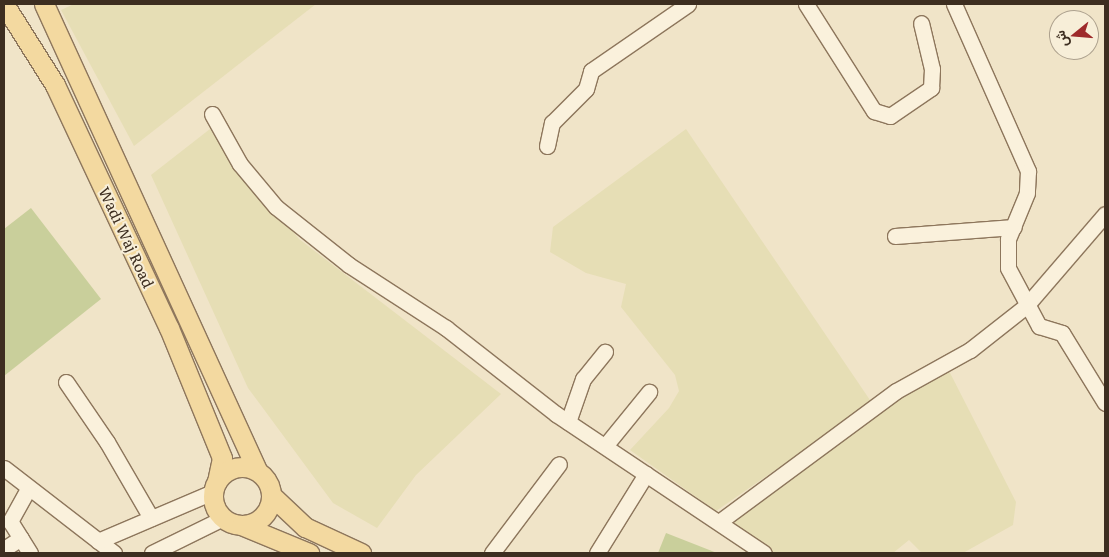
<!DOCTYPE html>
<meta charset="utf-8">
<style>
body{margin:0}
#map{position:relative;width:1109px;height:557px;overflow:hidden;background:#f0e4c8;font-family:Literata,Vazirmatn,serif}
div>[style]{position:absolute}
.farmland>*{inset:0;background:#e6deb5}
.green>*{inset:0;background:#c9cf9b}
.roads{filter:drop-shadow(1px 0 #8d765c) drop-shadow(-1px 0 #8d765c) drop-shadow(0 1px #8d765c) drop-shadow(0 -1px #8d765c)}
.minor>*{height:15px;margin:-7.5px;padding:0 7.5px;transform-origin:7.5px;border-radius:7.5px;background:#faf1dc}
.major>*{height:19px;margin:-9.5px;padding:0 9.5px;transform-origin:9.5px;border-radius:9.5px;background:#f3d9a0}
.major>.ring{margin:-9.5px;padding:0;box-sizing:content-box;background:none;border:19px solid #f3d9a0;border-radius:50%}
span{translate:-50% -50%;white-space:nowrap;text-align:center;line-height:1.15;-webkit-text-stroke:4px #f7eed8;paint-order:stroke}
.street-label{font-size:15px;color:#3d2e20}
.frame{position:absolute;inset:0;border:5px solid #3d2e20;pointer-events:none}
.north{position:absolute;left:1049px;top:10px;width:50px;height:50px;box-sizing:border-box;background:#f7eed8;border:1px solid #ada18e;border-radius:50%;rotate:253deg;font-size:14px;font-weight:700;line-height:20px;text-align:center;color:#3d2e20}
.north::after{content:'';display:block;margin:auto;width:18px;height:22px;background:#9e2a2b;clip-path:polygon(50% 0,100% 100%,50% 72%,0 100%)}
</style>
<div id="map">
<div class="farmland">
<div style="clip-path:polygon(74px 4px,316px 4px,134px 146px,61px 10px)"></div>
<div style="clip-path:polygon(210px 129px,299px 239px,501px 394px,416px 475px,377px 528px,333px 503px,248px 388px,151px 175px)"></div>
<div style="clip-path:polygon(686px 129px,872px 403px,716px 511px,630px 450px,669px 408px,679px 391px,675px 375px,621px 307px,626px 284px,586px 273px,550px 252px,553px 227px)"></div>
<div style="clip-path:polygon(947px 367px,1016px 502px,1013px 525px,963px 553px,922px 553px,909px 540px,893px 553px,771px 553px,730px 520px,923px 379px)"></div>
</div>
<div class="green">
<div style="clip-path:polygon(31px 208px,101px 299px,4px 376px,4px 229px)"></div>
<div style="clip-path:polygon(666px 533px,717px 553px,658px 553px)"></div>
</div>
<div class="roads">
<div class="minor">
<div style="left:806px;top:4px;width:127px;rotate:57.6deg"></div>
<div style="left:874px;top:111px;width:17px;rotate:17deg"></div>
<div style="left:890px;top:116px;width:50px;rotate:-34.3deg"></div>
<div style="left:931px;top:88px;width:19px;rotate:-87deg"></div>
<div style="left:932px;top:69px;width:47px;rotate:-103.4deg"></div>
<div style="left:954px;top:4px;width:183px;rotate:66.1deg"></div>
<div style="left:1028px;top:171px;width:22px;rotate:93deg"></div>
<div style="left:1027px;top:193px;width:50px;rotate:112.4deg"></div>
<div style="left:1008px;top:239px;width:29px;rotate:90deg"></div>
<div style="left:1008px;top:268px;width:66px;rotate:61.9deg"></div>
<div style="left:1039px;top:326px;width:24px;rotate:17deg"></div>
<div style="left:1062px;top:333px;width:82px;rotate:58.4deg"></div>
<div style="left:212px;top:114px;width:57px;rotate:60.8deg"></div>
<div style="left:240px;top:164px;width:56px;rotate:50.1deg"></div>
<div style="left:276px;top:207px;width:93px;rotate:38.5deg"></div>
<div style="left:349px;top:265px;width:116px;rotate:33deg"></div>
<div style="left:446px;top:328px;width:140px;rotate:38deg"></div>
<div style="left:556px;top:414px;width:250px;rotate:33.8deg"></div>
<div style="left:547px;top:146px;width:24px;rotate:-78deg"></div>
<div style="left:552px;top:123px;width:48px;rotate:-45deg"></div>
<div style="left:586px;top:89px;width:19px;rotate:-74deg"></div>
<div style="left:591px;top:71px;width:118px;rotate:-34.6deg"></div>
<div style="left:895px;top:236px;width:119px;rotate:-4.3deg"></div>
<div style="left:66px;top:382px;width:73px;rotate:55.7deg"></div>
<div style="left:107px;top:442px;width:88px;rotate:59.9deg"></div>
<div style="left:568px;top:422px;width:46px;rotate:-70.8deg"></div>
<div style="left:583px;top:379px;width:35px;rotate:-51deg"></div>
<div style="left:605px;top:446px;width:70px;rotate:-50.8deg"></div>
<div style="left:4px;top:468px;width:139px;rotate:37.7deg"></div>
<div style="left:28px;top:489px;width:37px;rotate:119deg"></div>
<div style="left:10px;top:521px;width:38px;rotate:58deg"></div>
<div style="left:719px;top:522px;width:220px;rotate:-36.5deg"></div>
<div style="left:896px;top:391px;width:85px;rotate:-29deg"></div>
<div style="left:970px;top:350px;width:71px;rotate:-38.2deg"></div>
<div style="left:1026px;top:306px;width:121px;rotate:-49.3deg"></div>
<div style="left:98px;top:541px;width:125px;rotate:-23.1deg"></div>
<div style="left:4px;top:549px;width:20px;rotate:-33deg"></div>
<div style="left:152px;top:553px;width:79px;rotate:-26.2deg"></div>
<div style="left:492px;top:553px;width:111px;rotate:-53deg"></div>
<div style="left:597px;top:553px;width:93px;rotate:-58.2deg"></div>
</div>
<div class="major">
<div style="left:4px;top:4px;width:96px;rotate:57.8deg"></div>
<div style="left:55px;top:85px;width:268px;rotate:64.9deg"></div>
<div style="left:169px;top:328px;width:140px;rotate:67.8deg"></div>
<div style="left:222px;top:458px;width:24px;rotate:102deg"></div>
<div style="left:44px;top:4px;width:512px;rotate:65.44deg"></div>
<div class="ring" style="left:213px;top:467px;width:39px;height:39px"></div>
<div style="left:271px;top:495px;width:47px;rotate:43.3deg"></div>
<div style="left:305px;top:527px;width:62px;rotate:24.9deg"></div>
<div style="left:241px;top:525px;width:74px;rotate:22.4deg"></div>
</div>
</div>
<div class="street-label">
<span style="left:127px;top:237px;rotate:65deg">Wadi Waj Road</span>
</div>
<div class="frame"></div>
<div class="north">ش</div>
</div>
